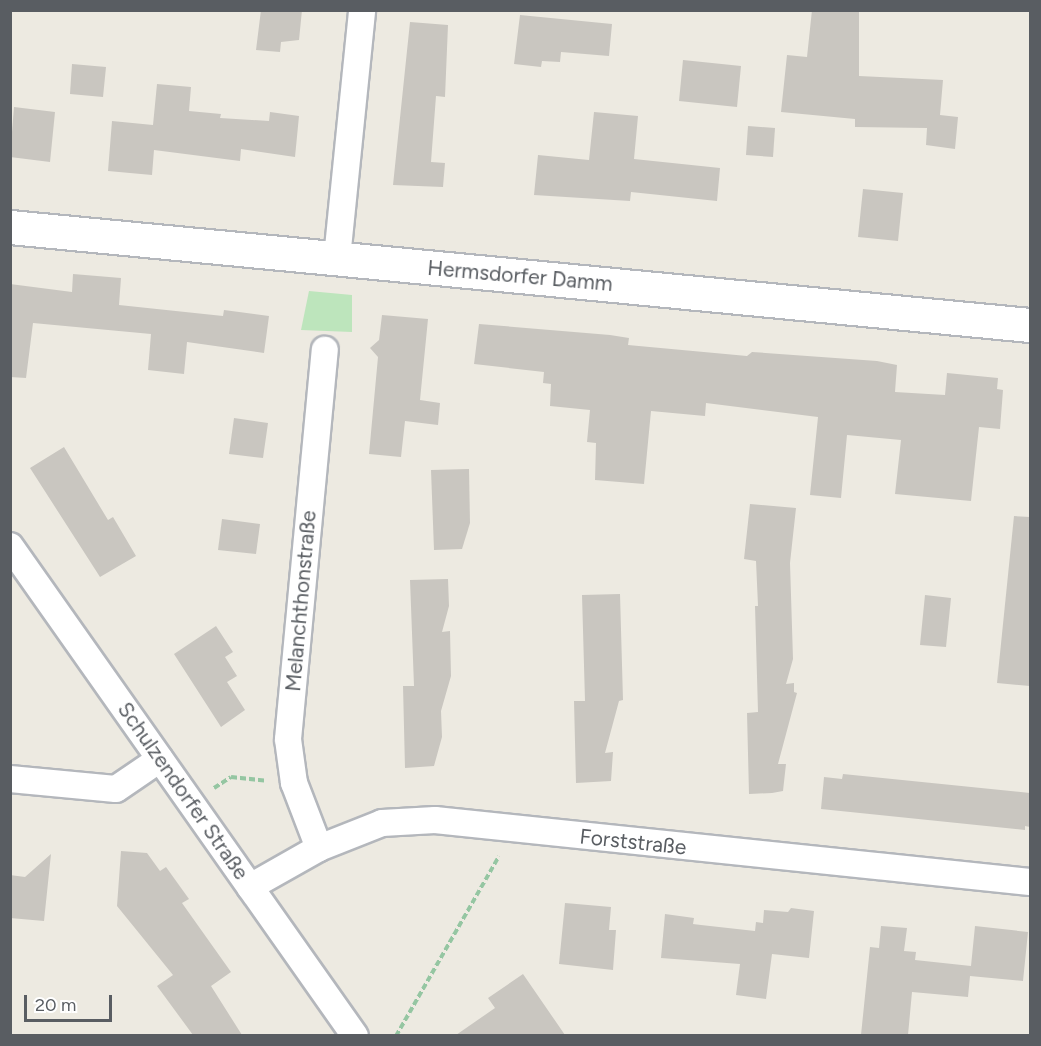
<!DOCTYPE html>
<meta charset="utf-8">
<style>
body{margin:0}
#map{position:relative;width:1041px;height:1046px;overflow:hidden;background:#edeae1;font-family:Figtree,sans-serif}
div>[style]{position:absolute}
.green>*{inset:0;background:#bde5bc}
.building>*{inset:0;background:#c9c6c0}
.path>*{height:4px;margin-top:-2px;transform-origin:0;background:repeating-linear-gradient(90deg,#95c6a2 0 6px,transparent 0 9px)}
.roads{filter:drop-shadow(2px 0 #b4b7bc) drop-shadow(-2px 0 #b4b7bc) drop-shadow(0 2px #b4b7bc) drop-shadow(0 -2px #b4b7bc)}
.minor>*{height:26px;margin:-13px;padding:0 13px;transform-origin:13px;border-radius:13px;background:#fff}
.secondary>*{height:33px;margin:-16.5px;padding:0 16.5px;transform-origin:16.5px;border-radius:16.5px;background:#fff}
span{translate:-50% -50%;white-space:nowrap;text-align:center;line-height:1.15;-webkit-text-stroke:4.5px #fff;paint-order:stroke}
.street-label{font-size:21px;color:#595d62}
.frame{position:absolute;inset:0;border:12px solid #595d62;pointer-events:none}
.scale{position:absolute;left:24px;top:995px;width:88px;height:27px;box-sizing:border-box;border:3px solid #595d62;border-top:0;padding-left:8px;font-size:18px;line-height:21px;white-space:nowrap;color:#595d62;-webkit-text-stroke:4px #fff;paint-order:stroke}
</style>
<div id="map">
<div class="green">
<div style="clip-path:polygon(309px 291px,352px 295px,352px 332px,301px 330px)"></div>
</div>
<div class="building">
<div style="clip-path:polygon(261px 10px,302px 10px,299px 40px,281px 42px,280px 52px,256px 50px)"></div>
<div style="clip-path:polygon(812px 10px,859px 10px,859px 76px,943px 80px,940px 115px,958px 117px,955px 149px,926px 145px,927px 128px,855px 127px,855px 119px,781px 112px,787px 55px,807px 57px)"></div>
<div style="clip-path:polygon(520px 15px,612px 24px,609px 56px,561px 52px,560px 62px,542px 61px,541px 67px,514px 64px)"></div>
<div style="clip-path:polygon(410px 22px,448px 25px,445px 97px,436px 96px,431px 162px,445px 163px,443px 187px,393px 185px)"></div>
<div style="clip-path:polygon(683px 60px,741px 66px,737px 107px,679px 101px)"></div>
<div style="clip-path:polygon(72px 64px,106px 67px,103px 97px,70px 94px)"></div>
<div style="clip-path:polygon(157px 84px,191px 87px,189px 111px,221px 114px,220px 118px,269px 121px,270px 112px,299px 116px,295px 157px,241px 149px,240px 161px,154px 150px,152px 175px,108px 171px,112px 121px,153px 125px)"></div>
<div style="clip-path:polygon(14px 107px,55px 112px,50px 162px,10px 157px)"></div>
<div style="clip-path:polygon(594px 112px,638px 116px,634px 159px,720px 168px,717px 201px,631px 192px,630px 201px,534px 195px,538px 155px,589px 160px)"></div>
<div style="clip-path:polygon(748px 126px,775px 128px,773px 157px,746px 155px)"></div>
<div style="clip-path:polygon(863px 189px,903px 193px,898px 241px,858px 237px)"></div>
<div style="clip-path:polygon(73px 274px,121px 278px,119px 305px,223px 316px,224px 310px,269px 316px,264px 353px,187px 342px,184px 374px,148px 370px,151px 334px,33px 323px,26px 378px,10px 377px,10px 284px,72px 292px)"></div>
<div style="clip-path:polygon(382px 315px,428px 319px,420px 400px,440px 403px,438px 425px,405px 421px,401px 457px,369px 454px,378px 357px,370px 348px,379px 340px)"></div>
<div style="clip-path:polygon(479px 324px,610px 335px,629px 338px,628px 345px,747px 356px,752px 352px,877px 361px,897px 365px,895px 392px,945px 395px,947px 373px,998px 378px,997px 389px,1003px 390px,1000px 429px,979px 427px,971px 501px,895px 494px,901px 440px,847px 435px,841px 498px,810px 495px,818px 417px,706px 403px,705px 416px,651px 411px,644px 484px,595px 480px,596px 443px,587px 442px,590px 410px,550px 406px,551px 384px,543px 383px,544px 372px,474px 364px)"></div>
<div style="clip-path:polygon(234px 418px,268px 423px,263px 458px,229px 454px)"></div>
<div style="clip-path:polygon(64px 447px,108px 520px,113px 517px,136px 556px,100px 577px,30px 468px)"></div>
<div style="clip-path:polygon(469px 469px,470px 523px,462px 549px,434px 550px,431px 470px)"></div>
<div style="clip-path:polygon(750px 504px,796px 508px,790px 563px,793px 659px,786px 684px,794px 683px,794px 692px,797px 693px,778px 764px,786px 764px,783px 791px,772px 793px,749px 794px,747px 713px,758px 712px,755px 606px,758px 606px,756px 561px,744px 559px)"></div>
<div style="clip-path:polygon(1014px 516px,1030px 517px,1030px 686px,997px 683px)"></div>
<div style="clip-path:polygon(222px 519px,260px 524px,256px 554px,218px 550px)"></div>
<div style="clip-path:polygon(448px 579px,449px 606px,442px 632px,450px 631px,451px 676px,441px 711px,442px 737px,434px 766px,405px 768px,403px 686px,414px 686px,410px 580px)"></div>
<div style="clip-path:polygon(620px 594px,623px 700px,619px 701px,605px 753px,613px 752px,611px 781px,576px 783px,574px 701px,585px 701px,582px 595px)"></div>
<div style="clip-path:polygon(925px 595px,951px 598px,946px 647px,920px 645px)"></div>
<div style="clip-path:polygon(216px 626px,233px 652px,225px 657px,237px 676px,227px 682px,245px 710px,221px 727px,174px 654px)"></div>
<div style="clip-path:polygon(843px 774px,1030px 793px,1030px 827px,1025px 826px,1025px 830px,821px 809px,824px 777px,842px 779px)"></div>
<div style="clip-path:polygon(121px 851px,147px 853px,160px 871px,166px 867px,189px 899px,182px 903px,231px 972px,211px 986px,242px 1035px,193px 1035px,157px 986px,173px 975px,117px 906px)"></div>
<div style="clip-path:polygon(51px 854px,44px 921px,10px 918px,10px 875px,25px 877px)"></div>
<div style="clip-path:polygon(565px 903px,611px 907px,609px 930px,616px 930px,613px 970px,559px 964px)"></div>
<div style="clip-path:polygon(791px 908px,814px 911px,809px 958px,772px 954px,766px 999px,736px 995px,740px 964px,661px 958px,665px 914px,694px 918px,693px 924px,701px 925px,755px 931px,756px 922px,763px 923px,764px 910px,788px 912px)"></div>
<div style="clip-path:polygon(881px 926px,907px 928px,904px 951px,916px 952px,915px 960px,971px 966px,975px 926px,1028px 932px,1023px 981px,970px 976px,968px 997px,912px 992px,908px 1035px,861px 1035px,870px 947px,879px 948px)"></div>
<div style="clip-path:polygon(523px 974px,565px 1035px,456px 1035px,495px 1008px,488px 998px)"></div>
</div>
<div class="path">
<div style="left:214px;top:788px;width:20px;rotate:-33deg"></div>
<div style="left:231px;top:777px;width:36px;rotate:6deg"></div>
<div style="left:396px;top:1036px;width:207px;rotate:-60.2deg"></div>
</div>
<div class="roads">
<div class="minor">
<div style="left:337px;top:258px;width:249px;rotate:-84.2deg"></div>
<div style="left:10px;top:546px;width:599px;rotate:54.85deg"></div>
<div style="left:10px;top:779px;width:106px;rotate:5.4deg"></div>
<div style="left:116px;top:789px;width:53px;rotate:-34.3deg"></div>
<div style="left:319px;top:848px;width:70px;rotate:-111deg"></div>
<div style="left:294px;top:783px;width:44px;rotate:-97.8deg"></div>
<div style="left:288px;top:739px;width:391px;rotate:-84.6deg"></div>
<div style="left:250px;top:887px;width:79px;rotate:-29.5deg"></div>
<div style="left:319px;top:848px;width:68px;rotate:-21.6deg"></div>
<div style="left:382px;top:823px;width:53px;rotate:-3.2deg"></div>
<div style="left:435px;top:820px;width:598px;rotate:5.95deg"></div>
</div>
<div class="secondary">
<div style="left:10px;top:227px;width:1025px;rotate:5.49deg"></div>
</div>
</div>
<div class="street-label">
<span style="left:520px;top:276px;rotate:5deg">Hermsdorfer Damm</span>
<span style="left:301px;top:601px;rotate:-85deg">Melanchthonstraße</span>
<span style="left:183px;top:791px;rotate:55deg">Schulzendorfer Straße</span>
<span style="left:633px;top:842px;rotate:6deg">Forststraße</span>
</div>
<div class="frame"></div>
<div class="scale">20 m</div>
</div>
